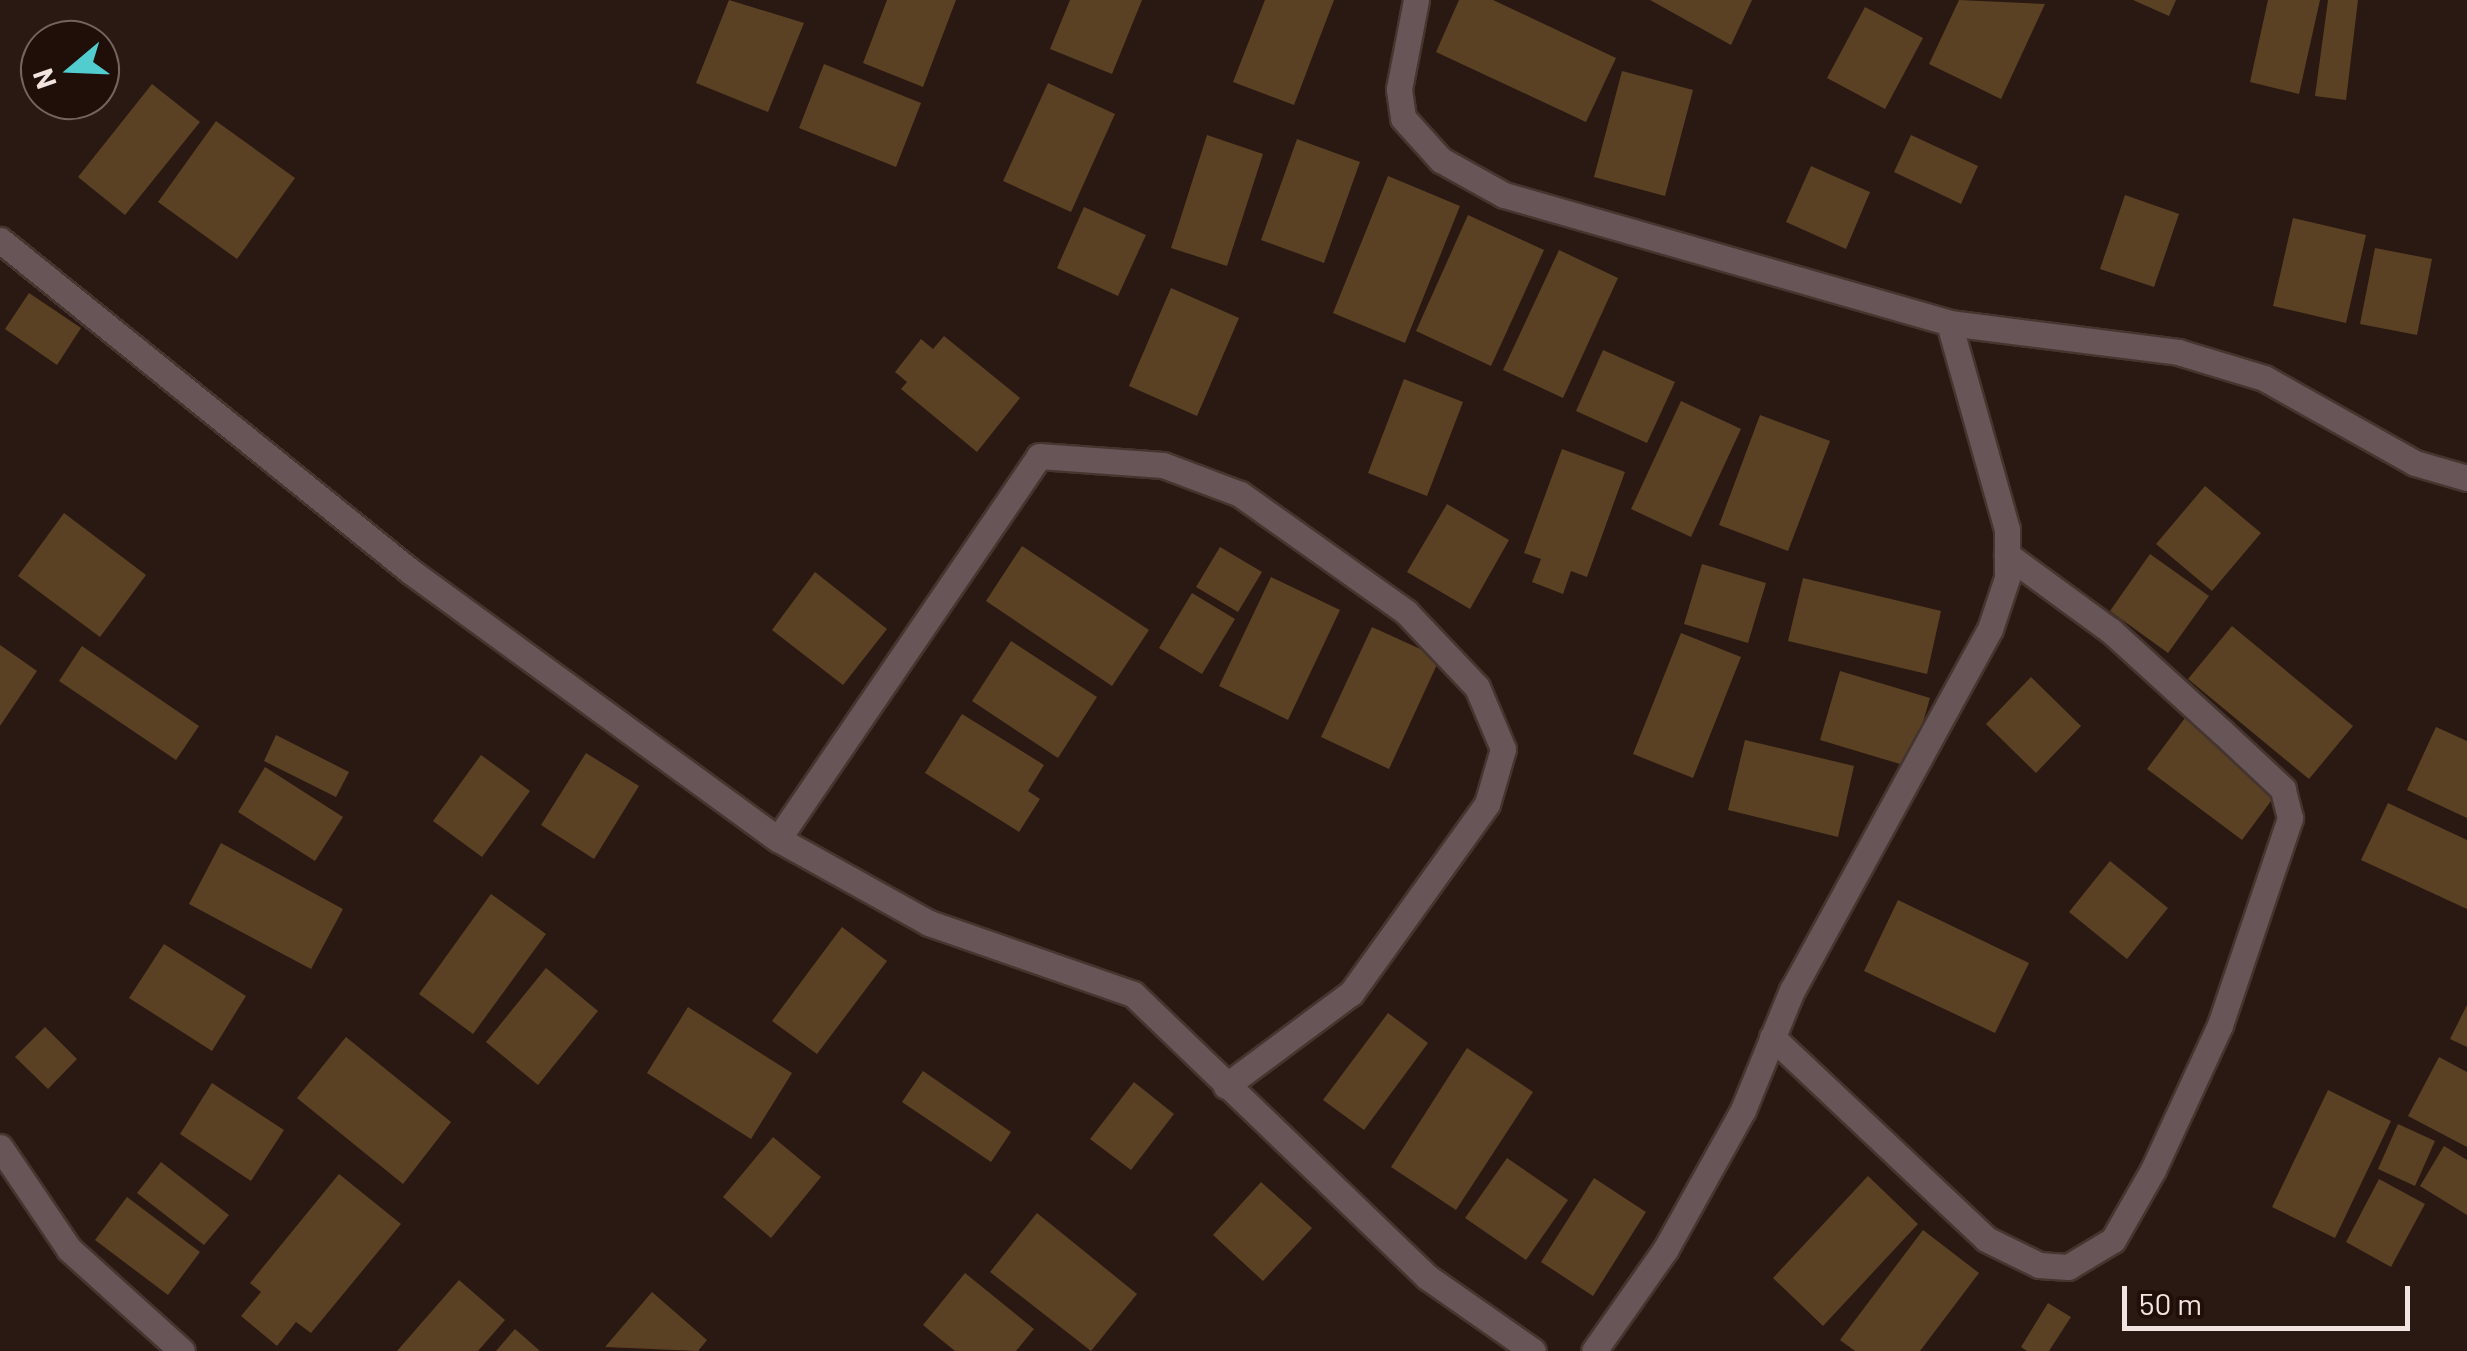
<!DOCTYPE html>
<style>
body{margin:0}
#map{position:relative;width:2467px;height:1351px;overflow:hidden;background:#2a1812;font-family:Barlow,sans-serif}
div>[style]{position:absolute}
.building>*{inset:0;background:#5b4123}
.roads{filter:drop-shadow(2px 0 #46352f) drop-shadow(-2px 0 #46352f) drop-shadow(0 2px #46352f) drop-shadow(0 -2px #46352f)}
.street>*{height:25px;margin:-12.5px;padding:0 12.5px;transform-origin:12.5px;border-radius:12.5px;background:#685558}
span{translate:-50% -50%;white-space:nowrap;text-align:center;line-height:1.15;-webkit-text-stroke:9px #200f09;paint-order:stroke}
.north{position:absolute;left:20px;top:20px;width:100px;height:100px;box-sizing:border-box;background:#200f09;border:2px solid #74645f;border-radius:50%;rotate:251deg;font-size:28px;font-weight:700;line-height:40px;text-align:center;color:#f2e4e0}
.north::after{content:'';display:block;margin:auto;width:35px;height:45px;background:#52cdcf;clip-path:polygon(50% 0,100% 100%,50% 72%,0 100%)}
.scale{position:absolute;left:2122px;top:1286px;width:288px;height:45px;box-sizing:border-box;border:5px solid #f2e4e0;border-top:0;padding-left:12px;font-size:30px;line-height:35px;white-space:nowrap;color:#f2e4e0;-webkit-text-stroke:8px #200f09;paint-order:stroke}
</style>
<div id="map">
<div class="building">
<div style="clip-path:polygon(729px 0,804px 23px,768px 112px,696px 83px)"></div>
<div style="clip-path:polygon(887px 0,956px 0,923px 87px,863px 63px)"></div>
<div style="clip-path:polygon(1070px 0,1142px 0,1112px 74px,1050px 49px)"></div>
<div style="clip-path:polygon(1265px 0,1334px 0,1294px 105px,1233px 82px)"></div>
<div style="clip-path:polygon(1459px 0,1493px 0,1616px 58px,1586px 122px,1436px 52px)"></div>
<div style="clip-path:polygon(1650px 0,1752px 0,1731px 45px)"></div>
<div style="clip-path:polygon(1959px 0,2045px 4px,2001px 99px,1929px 64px)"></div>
<div style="clip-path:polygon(2133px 0,2176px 0,2169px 16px)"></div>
<div style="clip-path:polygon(2268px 0,2320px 0,2299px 94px,2250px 82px)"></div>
<div style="clip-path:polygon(2328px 0,2358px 0,2346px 100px,2315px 96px)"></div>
<div style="clip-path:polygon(1865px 7px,1923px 38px,1885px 109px,1827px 78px)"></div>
<div style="clip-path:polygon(824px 64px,921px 103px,896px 167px,799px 128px)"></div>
<div style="clip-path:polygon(1622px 71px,1693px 90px,1665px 196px,1594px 177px)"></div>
<div style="clip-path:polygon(1048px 83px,1115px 114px,1071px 212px,1003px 181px)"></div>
<div style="clip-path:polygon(152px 84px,200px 122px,125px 215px,78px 177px)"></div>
<div style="clip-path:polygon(216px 121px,295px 178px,237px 259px,158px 202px)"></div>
<div style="clip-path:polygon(1207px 135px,1263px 154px,1227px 266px,1171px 248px)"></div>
<div style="clip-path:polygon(1911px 135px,1978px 166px,1961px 204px,1894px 172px)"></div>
<div style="clip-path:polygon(1297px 139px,1360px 162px,1324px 263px,1261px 240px)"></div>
<div style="clip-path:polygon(1811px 166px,1870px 192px,1846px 249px,1786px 222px)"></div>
<div style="clip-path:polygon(1388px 176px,1460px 206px,1405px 343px,1333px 313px)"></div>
<div style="clip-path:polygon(2125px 195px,2179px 214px,2154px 287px,2100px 269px)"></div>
<div style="clip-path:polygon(1084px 207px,1146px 235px,1118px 296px,1057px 268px)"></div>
<div style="clip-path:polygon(1468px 215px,1544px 250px,1491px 366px,1416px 331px)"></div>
<div style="clip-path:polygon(2293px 218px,2366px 235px,2346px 323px,2273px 306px)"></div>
<div style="clip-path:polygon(2375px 248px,2432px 259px,2417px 335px,2360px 324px)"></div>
<div style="clip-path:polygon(1559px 250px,1618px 278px,1563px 398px,1503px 370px)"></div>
<div style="clip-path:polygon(1171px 288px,1239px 318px,1197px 416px,1129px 386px)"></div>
<div style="clip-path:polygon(29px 293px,81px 328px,57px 365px,5px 329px)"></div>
<div style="clip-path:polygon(944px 336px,1020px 398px,977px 452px,901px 389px,907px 382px,895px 372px,921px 339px,933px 349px)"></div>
<div style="clip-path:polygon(1603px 350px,1675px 382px,1647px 443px,1576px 411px)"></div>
<div style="clip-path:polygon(1404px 379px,1463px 402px,1427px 496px,1368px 473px)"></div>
<div style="clip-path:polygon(1681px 401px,1741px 429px,1691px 537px,1631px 509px)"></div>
<div style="clip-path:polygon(1760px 415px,1830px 441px,1788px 551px,1719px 525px)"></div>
<div style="clip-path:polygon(1562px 449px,1625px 472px,1587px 577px,1571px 571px,1563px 594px,1532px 582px,1541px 559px,1524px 553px)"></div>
<div style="clip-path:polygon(2205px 486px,2261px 533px,2212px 591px,2156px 544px)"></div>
<div style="clip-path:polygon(1447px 504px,1509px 540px,1470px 609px,1407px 572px)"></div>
<div style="clip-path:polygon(64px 513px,146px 575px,100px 637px,18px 576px)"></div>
<div style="clip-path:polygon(1022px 546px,1149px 630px,1112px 686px,986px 601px)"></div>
<div style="clip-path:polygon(1220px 547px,1262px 572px,1238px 612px,1196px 587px)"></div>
<div style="clip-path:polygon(2150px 554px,2209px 596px,2168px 653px,2110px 611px)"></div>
<div style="clip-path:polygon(1702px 564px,1766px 583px,1748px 643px,1684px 624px)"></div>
<div style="clip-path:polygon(815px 572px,887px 629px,843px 685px,772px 630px)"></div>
<div style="clip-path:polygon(1271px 577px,1340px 610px,1288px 720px,1219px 686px)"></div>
<div style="clip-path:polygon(1803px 578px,1941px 611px,1927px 674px,1788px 641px)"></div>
<div style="clip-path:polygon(1192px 593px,1235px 619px,1202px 674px,1159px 648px)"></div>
<div style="clip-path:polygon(2232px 626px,2353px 726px,2309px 779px,2188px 679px)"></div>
<div style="clip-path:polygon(1372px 627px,1440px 658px,1389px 769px,1321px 737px)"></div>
<div style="clip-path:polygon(1681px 633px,1741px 657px,1693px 778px,1633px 754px)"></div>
<div style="clip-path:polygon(1011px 641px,1097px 697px,1058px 758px,972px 701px)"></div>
<div style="clip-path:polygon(0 645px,37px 671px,0 726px)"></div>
<div style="clip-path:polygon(82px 646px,199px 726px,176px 760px,59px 681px)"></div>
<div style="clip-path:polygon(1840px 671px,1930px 698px,1910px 767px,1820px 740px)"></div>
<div style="clip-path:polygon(2031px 677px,2081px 726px,2036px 773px,1986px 724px)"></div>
<div style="clip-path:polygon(962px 714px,1044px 765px,1028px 791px,1040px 799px,1019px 832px,925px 773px)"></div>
<div style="clip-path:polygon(2185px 718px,2280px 789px,2242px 840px,2147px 769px)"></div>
<div style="clip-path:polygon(2436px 727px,2467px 741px,2467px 818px,2407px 790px)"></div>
<div style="clip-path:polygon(276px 735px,349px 772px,336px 797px,264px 761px)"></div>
<div style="clip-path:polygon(1745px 740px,1854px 766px,1838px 837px,1728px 810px)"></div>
<div style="clip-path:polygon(586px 753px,639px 786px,594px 859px,541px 825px)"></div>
<div style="clip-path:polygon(481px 755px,530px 791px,482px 857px,433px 821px)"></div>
<div style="clip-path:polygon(265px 767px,343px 817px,315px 861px,238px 812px)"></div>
<div style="clip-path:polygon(2388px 803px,2467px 840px,2467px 909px,2361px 860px)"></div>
<div style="clip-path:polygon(221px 843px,343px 909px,311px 969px,189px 904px)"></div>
<div style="clip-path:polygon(2110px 861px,2168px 908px,2127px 959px,2069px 912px)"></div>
<div style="clip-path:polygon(491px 894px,546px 934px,473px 1034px,419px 994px)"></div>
<div style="clip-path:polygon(1898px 900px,2029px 963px,1995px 1033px,1864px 971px)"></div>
<div style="clip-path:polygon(842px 927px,887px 961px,817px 1054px,772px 1021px)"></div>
<div style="clip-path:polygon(164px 944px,246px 996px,212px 1051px,129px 998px)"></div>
<div style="clip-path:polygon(546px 968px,598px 1011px,538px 1085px,486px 1042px)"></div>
<div style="clip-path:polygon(2467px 1005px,2467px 1047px,2450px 1039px)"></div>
<div style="clip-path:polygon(688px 1007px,792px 1073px,751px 1139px,647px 1073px)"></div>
<div style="clip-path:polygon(1388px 1013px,1428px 1043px,1364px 1130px,1323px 1100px)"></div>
<div style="clip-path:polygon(45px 1027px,77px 1059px,48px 1089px,15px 1057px)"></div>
<div style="clip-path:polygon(346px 1037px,451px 1122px,403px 1184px,297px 1098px)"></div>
<div style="clip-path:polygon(1467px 1048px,1533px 1092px,1456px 1210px,1391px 1167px)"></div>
<div style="clip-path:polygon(2439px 1057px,2467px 1072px,2467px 1147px,2408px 1116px)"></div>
<div style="clip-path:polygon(923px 1071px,1011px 1132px,991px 1162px,902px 1102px)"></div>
<div style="clip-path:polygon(1134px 1082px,1174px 1114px,1131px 1170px,1090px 1139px)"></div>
<div style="clip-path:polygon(212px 1083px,284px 1130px,251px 1181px,180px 1134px)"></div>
<div style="clip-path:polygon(2328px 1090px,2391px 1121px,2335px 1238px,2272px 1207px)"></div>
<div style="clip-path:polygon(2398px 1124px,2435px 1141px,2415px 1186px,2378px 1169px)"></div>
<div style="clip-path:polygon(773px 1137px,821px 1177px,771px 1238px,723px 1197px)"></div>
<div style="clip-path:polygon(2444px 1146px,2467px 1160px,2467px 1215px,2420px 1186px)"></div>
<div style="clip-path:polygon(1507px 1158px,1568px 1200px,1526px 1260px,1465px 1218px)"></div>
<div style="clip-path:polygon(161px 1162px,229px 1215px,204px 1245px,137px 1193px)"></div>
<div style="clip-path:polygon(339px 1174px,401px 1224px,311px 1333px,296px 1322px,277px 1346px,241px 1316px,261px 1292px,250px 1283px)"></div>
<div style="clip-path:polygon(1868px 1176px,1918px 1224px,1823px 1326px,1773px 1278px)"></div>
<div style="clip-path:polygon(1594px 1178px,1646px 1212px,1593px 1296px,1541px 1262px)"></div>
<div style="clip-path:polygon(2379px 1179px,2425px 1204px,2391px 1267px,2346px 1242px)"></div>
<div style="clip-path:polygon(1261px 1182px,1312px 1228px,1263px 1281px,1213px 1235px)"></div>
<div style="clip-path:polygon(127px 1197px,200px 1252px,168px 1295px,95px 1240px)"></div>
<div style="clip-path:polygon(1037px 1213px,1137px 1294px,1091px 1351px,990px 1272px)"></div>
<div style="clip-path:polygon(1923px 1230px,1979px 1273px,1920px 1351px,1855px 1351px,1840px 1340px)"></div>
<div style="clip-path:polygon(965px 1273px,1034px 1329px,1016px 1351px,955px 1351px,923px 1325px)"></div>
<div style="clip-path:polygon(459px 1280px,505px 1320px,478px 1351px,397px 1351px)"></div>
<div style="clip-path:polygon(652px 1292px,707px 1340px,698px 1351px,605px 1347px)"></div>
<div style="clip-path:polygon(2048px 1303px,2071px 1317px,2049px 1351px,2027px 1351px,2021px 1347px)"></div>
<div style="clip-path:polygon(515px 1329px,540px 1351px,496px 1351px)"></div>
</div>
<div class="roads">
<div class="street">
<div style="left:1416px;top:0;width:91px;rotate:100.8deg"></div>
<div style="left:1399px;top:89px;width:29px;rotate:82deg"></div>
<div style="left:1403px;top:118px;width:57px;rotate:47.9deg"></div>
<div style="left:1441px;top:160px;width:72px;rotate:29.1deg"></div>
<div style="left:1504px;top:195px;width:463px;rotate:16deg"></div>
<div style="left:1949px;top:323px;width:214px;rotate:74.3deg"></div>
<div style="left:2007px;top:529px;width:49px;rotate:90deg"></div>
<div style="left:2007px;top:578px;width:54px;rotate:108.4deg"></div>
<div style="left:1990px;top:629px;width:412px;rotate:118.7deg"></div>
<div style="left:1792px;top:990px;width:130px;rotate:112.2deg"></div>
<div style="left:1743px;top:1110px;width:160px;rotate:119.1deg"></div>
<div style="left:1665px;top:1250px;width:123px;rotate:125.1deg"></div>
<div style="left:0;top:240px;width:527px;rotate:38.91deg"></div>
<div style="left:410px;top:571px;width:455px;rotate:36.1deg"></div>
<div style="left:778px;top:839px;width:173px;rotate:29.1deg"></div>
<div style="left:929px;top:923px;width:216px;rotate:19.2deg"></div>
<div style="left:1133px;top:994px;width:408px;rotate:43.9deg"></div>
<div style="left:1427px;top:1277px;width:129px;rotate:34.9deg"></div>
<div style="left:1949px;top:323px;width:231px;rotate:7.2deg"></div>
<div style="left:2178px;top:352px;width:90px;rotate:16.8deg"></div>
<div style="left:2264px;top:378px;width:173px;rotate:29.4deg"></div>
<div style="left:2415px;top:463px;width:54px;rotate:16.1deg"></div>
<div style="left:778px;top:839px;width:463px;rotate:-55.7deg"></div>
<div style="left:1039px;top:456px;width:124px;rotate:4.2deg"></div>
<div style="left:1163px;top:465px;width:82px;rotate:20.6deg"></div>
<div style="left:1240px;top:494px;width:204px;rotate:35.4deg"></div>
<div style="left:1406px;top:612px;width:103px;rotate:46.6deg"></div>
<div style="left:1477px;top:687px;width:67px;rotate:67.2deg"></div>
<div style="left:1503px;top:749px;width:57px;rotate:106.2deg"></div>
<div style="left:1487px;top:804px;width:233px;rotate:125.7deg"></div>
<div style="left:1351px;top:993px;width:156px;rotate:143.4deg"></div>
<div style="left:1772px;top:1037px;width:294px;rotate:43.3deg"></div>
<div style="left:1986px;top:1239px;width:59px;rotate:26.1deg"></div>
<div style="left:2039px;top:1265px;width:29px;rotate:4deg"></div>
<div style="left:2068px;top:1267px;width:52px;rotate:-31deg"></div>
<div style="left:2113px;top:1240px;width:81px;rotate:-60.3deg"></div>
<div style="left:2153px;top:1170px;width:160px;rotate:-65.2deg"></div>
<div style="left:2220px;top:1025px;width:219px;rotate:-71.3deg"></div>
<div style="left:2290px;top:818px;width:30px;rotate:-104deg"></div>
<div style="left:2283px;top:789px;width:85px;rotate:-136.9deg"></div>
<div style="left:2221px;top:731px;width:149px;rotate:-137.7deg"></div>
<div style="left:2111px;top:631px;width:129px;rotate:-143.8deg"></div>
<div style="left:0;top:1147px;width:123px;rotate:55.9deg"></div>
<div style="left:69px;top:1249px;width:152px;rotate:42.1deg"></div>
</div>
</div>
<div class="north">N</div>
<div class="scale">50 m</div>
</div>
